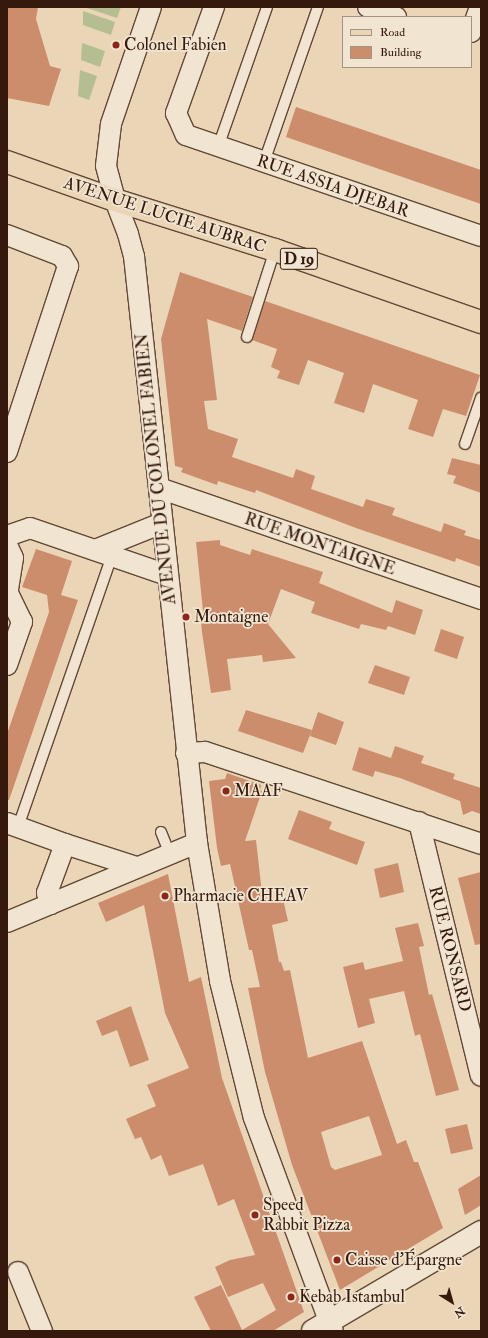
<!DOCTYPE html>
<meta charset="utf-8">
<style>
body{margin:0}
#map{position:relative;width:488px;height:1338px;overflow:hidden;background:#ead5b6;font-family:"IM FELL Double Pica",serif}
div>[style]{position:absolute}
.green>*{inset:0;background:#b4be90}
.building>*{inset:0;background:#cc8d6c}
.roads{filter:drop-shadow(1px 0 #624836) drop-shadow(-1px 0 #624836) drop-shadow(0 1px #624836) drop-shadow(0 -1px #624836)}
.lane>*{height:10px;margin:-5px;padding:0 5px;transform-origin:5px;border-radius:5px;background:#f1e4d0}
.street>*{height:20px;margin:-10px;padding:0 10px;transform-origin:10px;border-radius:10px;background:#f1e4d0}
.secondary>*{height:22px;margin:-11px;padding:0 11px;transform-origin:11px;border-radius:11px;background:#f1e4d0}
.primary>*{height:22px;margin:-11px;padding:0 11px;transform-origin:11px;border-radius:11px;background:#ead5b6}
.dots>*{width:11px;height:11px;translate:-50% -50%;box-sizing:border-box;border:2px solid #f1e4d0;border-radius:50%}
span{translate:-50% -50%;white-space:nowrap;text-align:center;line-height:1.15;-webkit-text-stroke:3.5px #f1e4d0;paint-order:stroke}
.shield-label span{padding:1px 3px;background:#f1e4d0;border:1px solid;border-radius:3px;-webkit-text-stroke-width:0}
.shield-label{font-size:16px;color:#34190c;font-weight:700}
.poi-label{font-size:17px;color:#34190c}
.left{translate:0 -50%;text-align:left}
.street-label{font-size:17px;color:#34190c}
.frame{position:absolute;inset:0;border:8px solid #34190c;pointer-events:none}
.legend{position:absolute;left:342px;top:16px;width:130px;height:52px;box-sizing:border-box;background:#f1e4d0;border:1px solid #a59382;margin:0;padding:5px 7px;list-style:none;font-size:12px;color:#34190c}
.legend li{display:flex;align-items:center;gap:8px;height:20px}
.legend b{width:20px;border:1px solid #a59382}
.north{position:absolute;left:432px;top:1282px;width:40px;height:40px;-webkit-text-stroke:3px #f1e4d0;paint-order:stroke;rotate:143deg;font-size:11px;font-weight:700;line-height:16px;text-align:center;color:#34190c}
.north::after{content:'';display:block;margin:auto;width:14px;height:18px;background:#34190c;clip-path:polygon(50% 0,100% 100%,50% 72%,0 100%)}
</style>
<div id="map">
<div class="green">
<div style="clip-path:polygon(84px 7px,121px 7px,117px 18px)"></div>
<div style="clip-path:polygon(83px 11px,115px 22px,111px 35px,83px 25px)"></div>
<div style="clip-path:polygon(82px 43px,105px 51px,100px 67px,81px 60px)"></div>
<div style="clip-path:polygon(80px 70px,97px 76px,89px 100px,78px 96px)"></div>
</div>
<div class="building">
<div style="clip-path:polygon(7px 7px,38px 7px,36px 19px,50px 66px,61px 69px,49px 106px,7px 98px)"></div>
<div style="clip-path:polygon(296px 107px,481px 170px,481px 204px,286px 137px)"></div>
<div style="clip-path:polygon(180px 272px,253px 297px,242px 331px,207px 319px,217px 400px,204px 401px,208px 429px,238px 439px,232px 457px,293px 478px,296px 469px,315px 476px,311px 489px,363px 507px,366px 499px,395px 508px,392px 515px,441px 532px,444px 523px,466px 531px,464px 535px,481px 540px,481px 567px,456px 558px,455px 562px,356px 528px,256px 490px,255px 493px,218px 481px,217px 485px,181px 472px,183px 468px,175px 466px,161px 339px)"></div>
<div style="clip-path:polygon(265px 301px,480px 375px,466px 416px,443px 409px,433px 437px,408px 429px,418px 400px,373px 384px,364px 413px,334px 403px,344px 373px,308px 360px,299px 385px,277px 378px,280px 371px,271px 367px,277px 349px,252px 340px)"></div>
<div style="clip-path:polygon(452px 458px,481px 465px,481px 493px,453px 483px,456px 476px,447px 474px)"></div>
<div style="clip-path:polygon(220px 540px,220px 545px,250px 555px,252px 549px,323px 572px,319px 583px,392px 613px,396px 600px,423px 610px,415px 635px,388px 626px,386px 630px,361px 624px,359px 629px,311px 613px,315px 602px,281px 589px,268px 624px,296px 658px,263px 662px,262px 655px,227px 659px,231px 690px,211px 693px,202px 632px,201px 621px,204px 621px,196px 542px)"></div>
<div style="clip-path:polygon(36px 549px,72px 561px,61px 595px,78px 600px,9px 800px,7px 800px,7px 734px,49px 612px,47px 595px,22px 587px)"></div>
<div style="clip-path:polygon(441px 629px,464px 637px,457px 659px,434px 651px)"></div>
<div style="clip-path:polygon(375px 665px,410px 677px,404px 695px,368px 683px)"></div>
<div style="clip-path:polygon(246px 710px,312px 730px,303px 753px,238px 731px)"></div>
<div style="clip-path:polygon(318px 712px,344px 722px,336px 745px,310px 736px)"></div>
<div style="clip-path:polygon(395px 746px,424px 756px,421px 763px,455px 774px,453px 779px,481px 788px,481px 814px,472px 811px,463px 815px,460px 801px,400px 778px,375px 771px,373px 777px,352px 770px,359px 747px,391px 758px)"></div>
<div style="clip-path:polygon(evenodd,227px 773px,261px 785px,260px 790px,262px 791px,245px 841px,256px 840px,263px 902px,266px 896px,267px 903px,283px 899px,288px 921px,272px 925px,279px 962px,281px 962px,284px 971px,290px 970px,308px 1058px,362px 1041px,397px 1144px,406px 1140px,414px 1162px,418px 1162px,443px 1228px,340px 1290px,292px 1165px,265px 1072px,248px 988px,260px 987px,252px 950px,249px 950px,230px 864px,221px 866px,217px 848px,209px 781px,225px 779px,227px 773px,369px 1116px,382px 1155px,335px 1170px,331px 1167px,321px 1132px,369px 1116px)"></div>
<div style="clip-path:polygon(299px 810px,332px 822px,329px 829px,365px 842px,357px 865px,288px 839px)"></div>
<div style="clip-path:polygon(398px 863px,404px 892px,380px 898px,374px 869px)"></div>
<div style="clip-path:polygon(481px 872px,481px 944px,475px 945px,458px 878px)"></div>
<div style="clip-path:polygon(168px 874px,189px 982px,201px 977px,222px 1078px,304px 1312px,273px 1331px,211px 1331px,194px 1297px,221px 1285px,242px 1330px,276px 1310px,263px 1283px,228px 1297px,215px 1267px,230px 1260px,255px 1255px,234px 1199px,218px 1206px,203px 1164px,169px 1176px,161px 1155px,151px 1160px,141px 1137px,135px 1139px,126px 1119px,156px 1106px,147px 1085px,189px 1068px,165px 1013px,144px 905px,106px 922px,98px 903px)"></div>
<div style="clip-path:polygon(418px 923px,424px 946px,419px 947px,429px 995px,432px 994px,459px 1090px,436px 1096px,420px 1034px,415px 1036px,404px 991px,369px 999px,375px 1023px,358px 1028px,343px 967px,363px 962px,365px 970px,403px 961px,395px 928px)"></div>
<div style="clip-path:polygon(131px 1006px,149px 1060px,130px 1067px,117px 1030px,102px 1036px,96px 1021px)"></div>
<div style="clip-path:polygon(467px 1124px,473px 1149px,451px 1154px,445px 1129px)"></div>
<div style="clip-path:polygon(481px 1175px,481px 1205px,465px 1215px,458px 1189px)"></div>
</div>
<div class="roads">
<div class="lane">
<div style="left:218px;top:147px;width:148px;rotate:-70.7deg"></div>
<div style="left:264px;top:162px;width:164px;rotate:-70.8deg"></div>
<div style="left:247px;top:337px;width:91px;rotate:-72.2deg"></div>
<div style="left:465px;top:444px;width:49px;rotate:-70.8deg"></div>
<div style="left:18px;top:827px;width:287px;rotate:-70.9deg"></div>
<div style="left:161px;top:832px;width:24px;rotate:68deg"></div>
</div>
<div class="street">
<div style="left:151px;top:7px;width:124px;rotate:108.9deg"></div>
<div style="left:111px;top:124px;width:42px;rotate:96.8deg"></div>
<div style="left:106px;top:166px;width:35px;rotate:75deg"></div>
<div style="left:115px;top:200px;width:36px;rotate:69deg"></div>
<div style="left:128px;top:234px;width:23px;rotate:75deg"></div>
<div style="left:134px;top:256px;width:590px;rotate:83.87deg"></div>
<div style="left:197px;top:843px;width:140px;rotate:80.5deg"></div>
<div style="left:220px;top:981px;width:141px;rotate:76.1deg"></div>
<div style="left:254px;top:1118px;width:227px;rotate:69.7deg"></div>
<div style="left:214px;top:7px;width:113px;rotate:109.7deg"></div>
<div style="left:176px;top:113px;width:24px;rotate:66deg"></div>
<div style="left:186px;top:135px;width:312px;rotate:18.9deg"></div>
<div style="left:368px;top:7px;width:30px;rotate:20deg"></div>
<div style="left:471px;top:32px;width:27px;rotate:-70deg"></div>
<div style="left:7px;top:235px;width:59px;rotate:20.9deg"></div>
<div style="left:62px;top:256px;width:12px;rotate:59deg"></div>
<div style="left:68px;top:266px;width:196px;rotate:108.2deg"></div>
<div style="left:159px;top:488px;width:341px;rotate:19deg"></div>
<div style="left:7px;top:536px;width:24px;rotate:-19deg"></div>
<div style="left:30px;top:528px;width:145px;rotate:18.9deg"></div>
<div style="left:7px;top:545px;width:14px;rotate:65deg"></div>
<div style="left:13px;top:558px;width:37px;rotate:99deg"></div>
<div style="left:95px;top:550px;width:72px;rotate:-21.9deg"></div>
<div style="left:7px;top:665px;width:46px;rotate:-70.8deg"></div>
<div style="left:22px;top:622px;width:32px;rotate:-116deg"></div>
<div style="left:186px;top:753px;width:19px;rotate:-3deg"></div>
<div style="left:205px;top:752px;width:291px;rotate:18.4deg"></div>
<div style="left:419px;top:822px;width:261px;rotate:76.3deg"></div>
<div style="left:7px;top:823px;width:62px;rotate:19.9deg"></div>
<div style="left:51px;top:904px;width:12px;rotate:-110deg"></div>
<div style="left:47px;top:893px;width:52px;rotate:-69.8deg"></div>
<div style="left:65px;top:844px;width:75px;rotate:17.9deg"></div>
<div style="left:7px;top:922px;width:206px;rotate:-22.6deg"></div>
<div style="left:18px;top:1272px;width:64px;rotate:67.9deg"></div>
</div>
<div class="secondary">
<div style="left:313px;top:1331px;width:195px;rotate:-30.5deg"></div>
</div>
<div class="primary">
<div style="left:7px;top:162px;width:114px;rotate:19.4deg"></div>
<div style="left:115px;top:200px;width:168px;rotate:17.4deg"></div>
<div style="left:275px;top:250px;width:218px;rotate:19.3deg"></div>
</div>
</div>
<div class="dots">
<div style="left:116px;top:45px;background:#8f2418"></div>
<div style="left:186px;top:617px;background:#8f2418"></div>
<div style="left:226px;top:791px;background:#8f2418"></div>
<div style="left:165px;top:896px;background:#8f2418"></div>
<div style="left:255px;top:1215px;background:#8f2418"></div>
<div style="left:337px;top:1260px;background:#8f2418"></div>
<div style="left:291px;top:1297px;background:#8f2418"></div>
</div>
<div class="shield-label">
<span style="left:299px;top:259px">D 19</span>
</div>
<div class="poi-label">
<span class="left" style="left:124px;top:45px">Colonel Fabien</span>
<span class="left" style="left:194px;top:617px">Montaigne</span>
<span class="left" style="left:234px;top:791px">MAAF</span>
<span class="left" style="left:173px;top:896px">Pharmacie CHEAV</span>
<span class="left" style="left:263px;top:1215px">Speed<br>Rabbit Pizza</span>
<span class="left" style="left:345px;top:1260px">Caisse d'Épargne</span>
<span class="left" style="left:299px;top:1297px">Kebab Istambul</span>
</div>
<div class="street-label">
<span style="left:333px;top:186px;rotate:19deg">RUE ASSIA DJEBAR</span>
<span style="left:165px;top:215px;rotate:18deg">AVENUE LUCIE AUBRAC</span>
<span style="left:156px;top:469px;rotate:-96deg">AVENUE DU COLONEL FABIEN</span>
<span style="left:320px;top:544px;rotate:19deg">RUE MONTAIGNE</span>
<span style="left:450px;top:949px;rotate:76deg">RUE RONSARD</span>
</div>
<div class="frame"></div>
<ul class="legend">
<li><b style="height:5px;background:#ead5b6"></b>Road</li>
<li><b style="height:11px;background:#cc8d6c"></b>Building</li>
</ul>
<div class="north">N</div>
</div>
